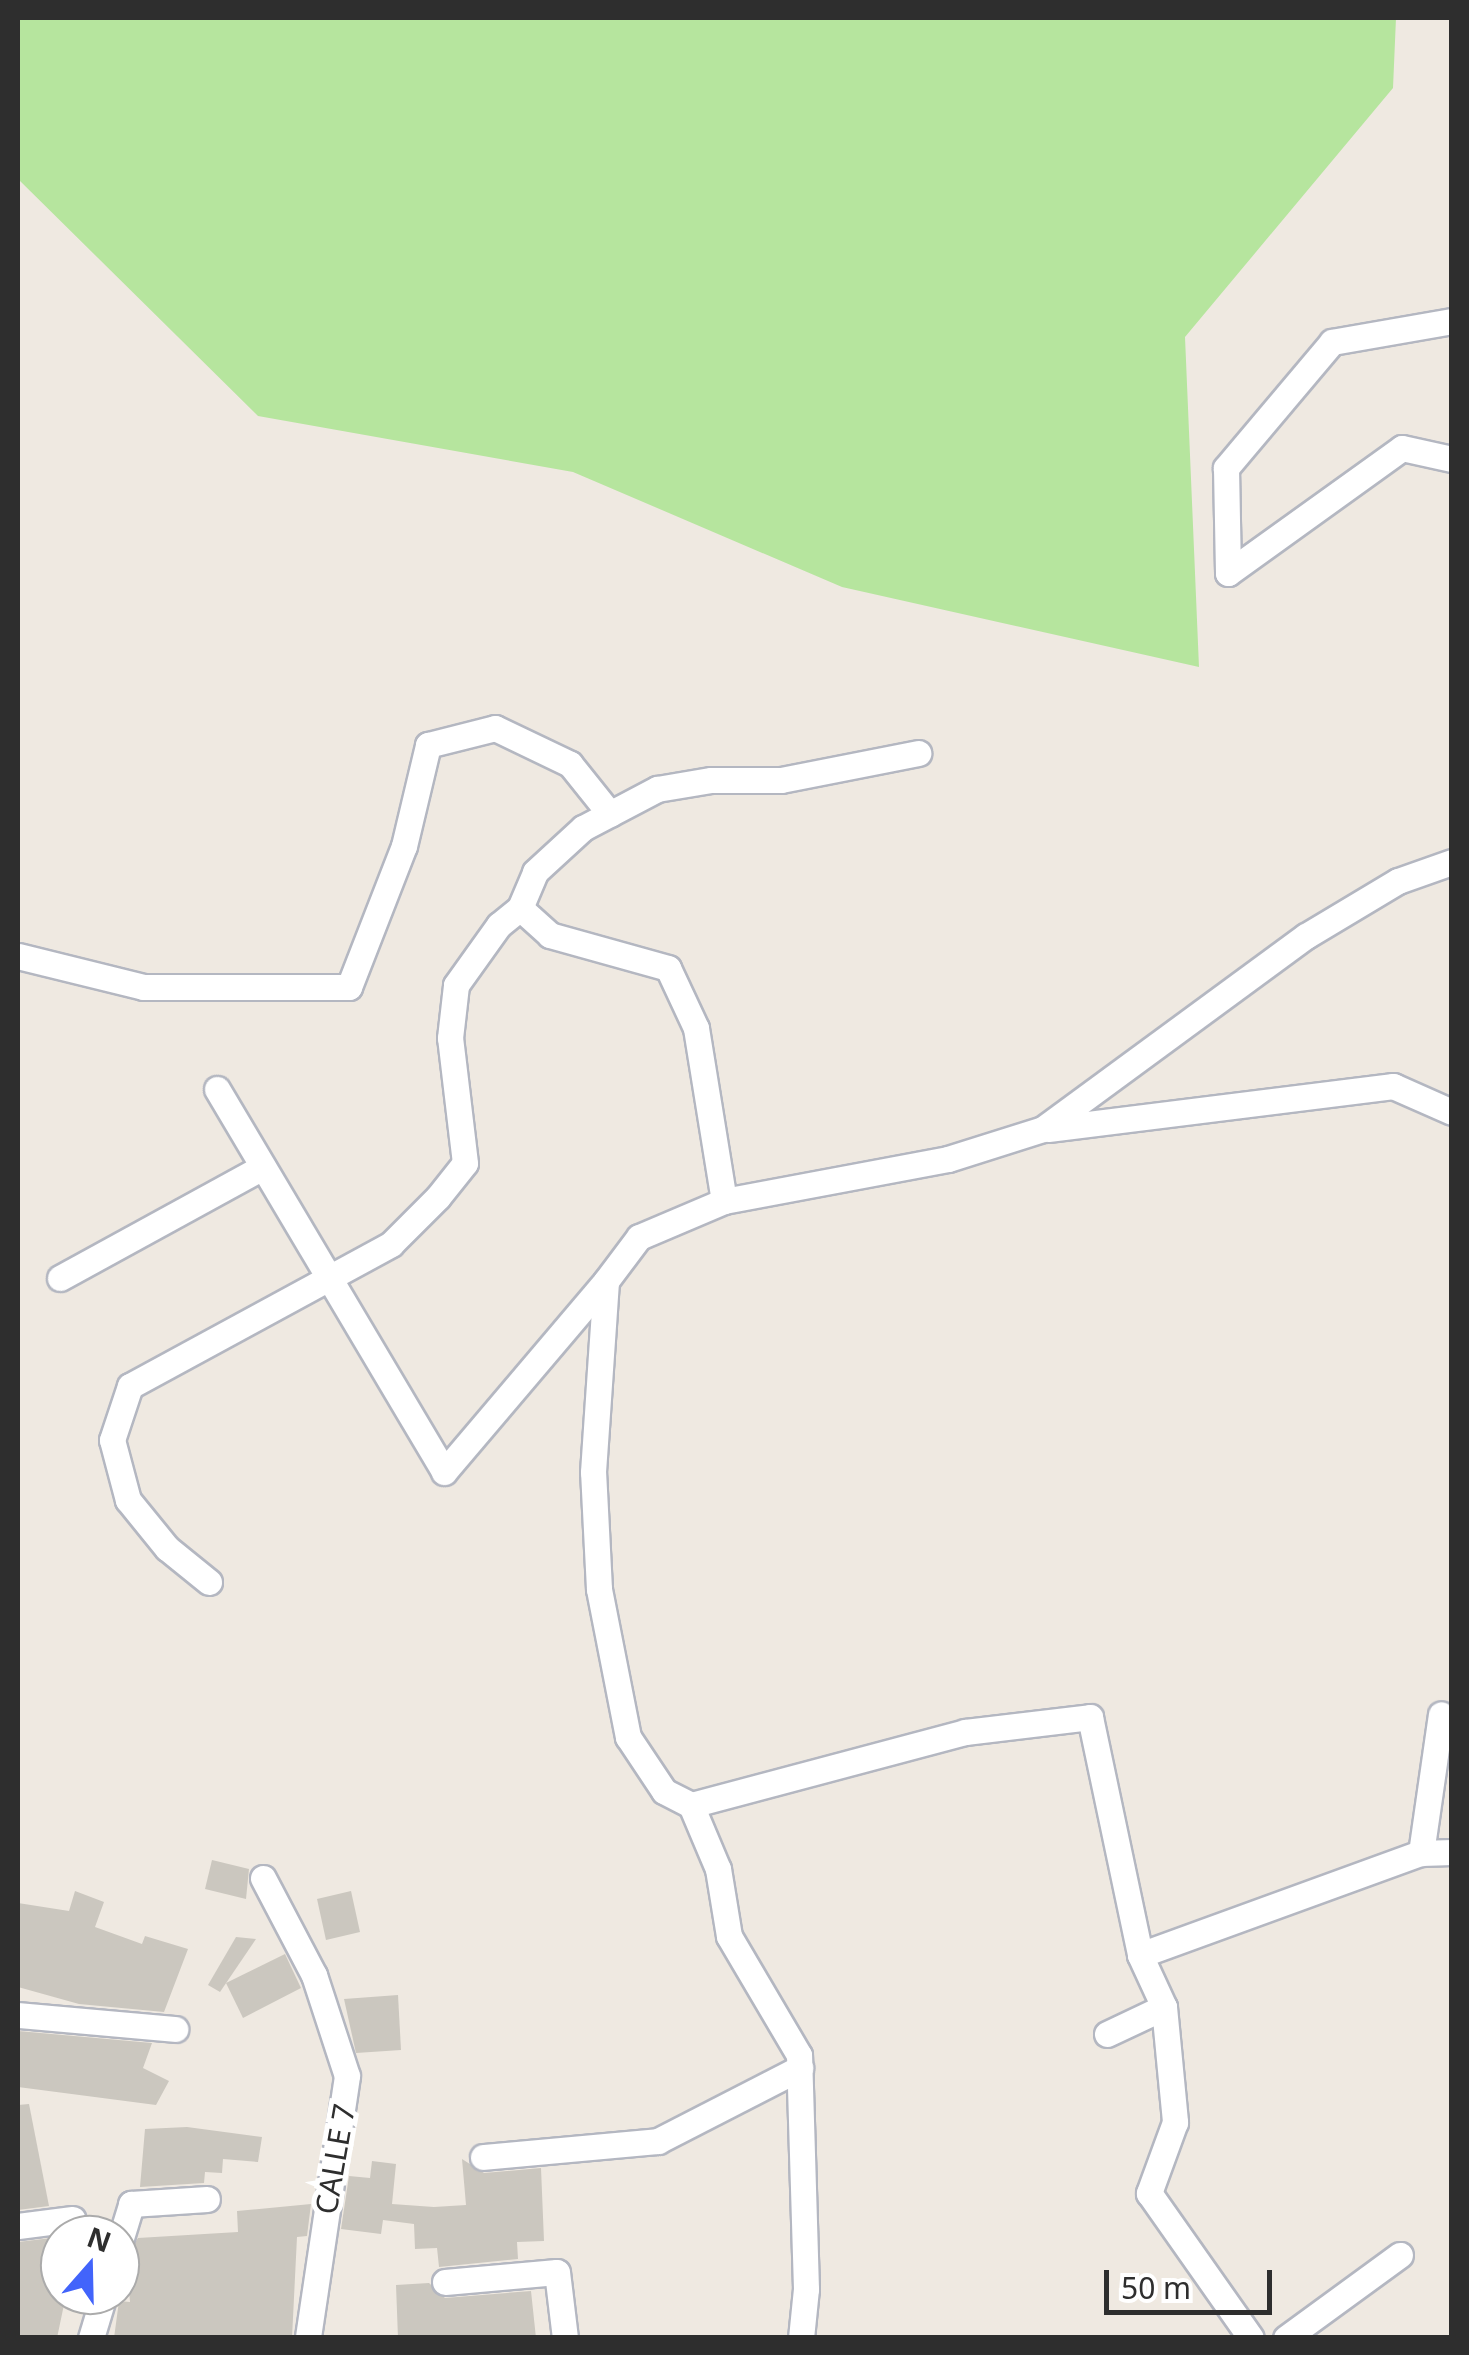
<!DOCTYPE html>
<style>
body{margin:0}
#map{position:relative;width:1469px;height:2355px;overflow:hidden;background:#efe9e1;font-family:"Noto Sans",sans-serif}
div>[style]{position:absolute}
.green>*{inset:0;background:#b6e59e}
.building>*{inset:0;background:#cbc7bf}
.roads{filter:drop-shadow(2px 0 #b4b7c1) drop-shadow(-2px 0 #b4b7c1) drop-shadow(0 2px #b4b7c1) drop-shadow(0 -2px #b4b7c1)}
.minor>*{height:25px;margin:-12.5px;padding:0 12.5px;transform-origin:12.5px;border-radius:12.5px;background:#fff}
span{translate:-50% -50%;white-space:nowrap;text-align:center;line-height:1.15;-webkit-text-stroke:10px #fff;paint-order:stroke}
.street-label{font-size:30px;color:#2e2e2e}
.frame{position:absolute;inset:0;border:20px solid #2e2e2e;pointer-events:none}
.north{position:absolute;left:40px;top:2215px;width:100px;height:100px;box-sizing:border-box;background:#fff;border:2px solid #ababab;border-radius:50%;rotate:20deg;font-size:28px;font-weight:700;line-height:40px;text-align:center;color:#2e2e2e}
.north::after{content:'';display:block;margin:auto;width:35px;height:45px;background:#4264fb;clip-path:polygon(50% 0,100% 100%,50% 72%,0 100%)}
.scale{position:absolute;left:1104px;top:2270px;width:168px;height:45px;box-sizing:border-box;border:5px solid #2e2e2e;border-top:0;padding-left:12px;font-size:30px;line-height:35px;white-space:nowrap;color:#2e2e2e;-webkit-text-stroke:8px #fff;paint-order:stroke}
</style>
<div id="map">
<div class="green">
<div style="clip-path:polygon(18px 18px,1396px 18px,1393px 88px,1185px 337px,1199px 667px,842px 587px,573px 472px,258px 416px,18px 179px)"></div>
</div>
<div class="building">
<div style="clip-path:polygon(212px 1860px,249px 1869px,246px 1899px,205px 1889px)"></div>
<div style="clip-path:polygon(75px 1891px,104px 1902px,95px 1927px,142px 1944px,145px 1936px,188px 1949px,164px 2012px,79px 2004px,18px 1987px,18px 1903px,69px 1911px)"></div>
<div style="clip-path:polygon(351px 1891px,360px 1932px,326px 1940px,317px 1899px)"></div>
<div style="clip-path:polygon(236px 1937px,256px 1939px,220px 1992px,208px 1985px)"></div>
<div style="clip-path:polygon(285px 1954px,301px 1988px,243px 2018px,226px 1983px)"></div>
<div style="clip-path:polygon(398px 1995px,401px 2050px,356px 2053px,344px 1999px)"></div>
<div style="clip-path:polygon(18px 2031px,152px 2043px,143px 2068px,169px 2081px,156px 2105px,18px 2087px)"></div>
<div style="clip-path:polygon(29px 2104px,49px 2206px,18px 2210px,18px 2105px)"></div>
<div style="clip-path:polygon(187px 2127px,262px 2137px,258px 2162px,223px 2159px,222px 2173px,205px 2172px,204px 2183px,140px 2187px,145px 2129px)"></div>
<div style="clip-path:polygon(462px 2159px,484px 2173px,541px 2168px,544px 2241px,517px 2242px,518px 2259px,439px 2267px,437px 2248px,415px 2249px,414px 2224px,383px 2220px,381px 2234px,341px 2229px,349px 2176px,370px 2178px,372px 2161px,396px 2164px,392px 2204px,434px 2207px,466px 2205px)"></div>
<div style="clip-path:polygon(311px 2204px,307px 2236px,297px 2237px,292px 2338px,114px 2338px,119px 2301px,130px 2302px,126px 2256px,138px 2238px,238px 2232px,237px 2211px)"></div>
<div style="clip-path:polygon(60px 2237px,60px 2266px,49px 2285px,66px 2295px,57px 2338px,18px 2335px,18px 2242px)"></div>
<div style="clip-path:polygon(429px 2283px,445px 2298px,531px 2291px,536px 2338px,398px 2338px,396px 2285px)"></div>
</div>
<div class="roads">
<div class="minor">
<div style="left:1452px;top:321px;width:122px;rotate:170.1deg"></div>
<div style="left:1332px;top:342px;width:165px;rotate:130.1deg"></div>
<div style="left:1226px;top:468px;width:105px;rotate:88.9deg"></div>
<div style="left:1228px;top:573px;width:214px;rotate:-35.7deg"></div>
<div style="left:1402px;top:448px;width:51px;rotate:12.4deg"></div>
<div style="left:18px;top:956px;width:129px;rotate:13.9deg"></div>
<div style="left:143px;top:987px;width:206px"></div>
<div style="left:349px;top:987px;width:151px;rotate:-68.7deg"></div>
<div style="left:404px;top:846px;width:104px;rotate:-76.6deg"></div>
<div style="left:428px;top:745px;width:69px;rotate:-14.2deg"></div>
<div style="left:495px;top:728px;width:83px;rotate:25.6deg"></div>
<div style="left:570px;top:764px;width:64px;rotate:51.3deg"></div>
<div style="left:217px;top:1089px;width:445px;rotate:59.3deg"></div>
<div style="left:444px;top:1472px;width:250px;rotate:-49.7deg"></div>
<div style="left:1048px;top:1129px;width:348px;rotate:-7.1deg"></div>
<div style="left:1393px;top:1086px;width:64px;rotate:23.8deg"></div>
<div style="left:724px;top:1201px;width:175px;rotate:-99.2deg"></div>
<div style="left:696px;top:1028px;width:66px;rotate:-115deg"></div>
<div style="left:668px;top:968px;width:123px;rotate:-164.4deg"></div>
<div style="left:550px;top:935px;width:40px;rotate:-138deg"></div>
<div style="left:520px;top:908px;width:39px;rotate:-67deg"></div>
<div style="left:535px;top:872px;width:65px;rotate:-42.5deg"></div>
<div style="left:583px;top:828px;width:84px;rotate:-27.8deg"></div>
<div style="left:657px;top:789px;width:55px;rotate:-9.5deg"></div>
<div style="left:711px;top:780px;width:70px"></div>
<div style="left:781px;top:780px;width:140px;rotate:-11.1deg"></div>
<div style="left:60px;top:1278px;width:231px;rotate:-28.7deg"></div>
<div style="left:209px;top:1582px;width:54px;rotate:-141deg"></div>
<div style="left:167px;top:1548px;width:62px;rotate:-129.1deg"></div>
<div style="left:128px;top:1500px;width:62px;rotate:-104.9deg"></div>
<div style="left:112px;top:1440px;width:57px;rotate:-71.6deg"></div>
<div style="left:130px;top:1386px;width:297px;rotate:-28.5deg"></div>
<div style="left:391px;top:1244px;width:66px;rotate:-45deg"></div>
<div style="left:438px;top:1197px;width:43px;rotate:-51.5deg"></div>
<div style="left:465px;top:1163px;width:126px;rotate:-96.8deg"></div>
<div style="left:450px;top:1038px;width:53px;rotate:-83.5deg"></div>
<div style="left:456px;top:985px;width:74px;rotate:-54.4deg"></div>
<div style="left:499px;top:925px;width:27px;rotate:-39deg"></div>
<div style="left:691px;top:1805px;width:284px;rotate:-14.9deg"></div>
<div style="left:965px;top:1732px;width:126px;rotate:-6.8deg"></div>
<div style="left:1090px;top:1717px;width:243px;rotate:78.1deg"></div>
<div style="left:1140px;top:1955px;width:57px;rotate:65.2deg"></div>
<div style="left:1164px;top:2007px;width:116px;rotate:84.5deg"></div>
<div style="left:1175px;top:2122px;width:76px;rotate:110.1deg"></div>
<div style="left:1149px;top:2193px;width:177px;rotate:54.9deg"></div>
<div style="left:1421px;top:1853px;width:140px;rotate:-81.8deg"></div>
<div style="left:263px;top:1878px;width:110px;rotate:62.3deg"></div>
<div style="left:314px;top:1975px;width:106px;rotate:71.9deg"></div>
<div style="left:347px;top:2076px;width:265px;rotate:98.5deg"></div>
<div style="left:1140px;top:1955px;width:299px;rotate:-20deg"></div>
<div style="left:1421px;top:1853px;width:31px;rotate:-2deg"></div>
<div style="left:18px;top:2015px;width:158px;rotate:5.1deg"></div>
<div style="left:1107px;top:2034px;width:63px;rotate:-25.3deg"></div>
<div style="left:483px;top:2157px;width:176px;rotate:-5.2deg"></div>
<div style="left:658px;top:2141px;width:160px;rotate:-27.2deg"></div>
<div style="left:18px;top:2226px;width:55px;rotate:-7.3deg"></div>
<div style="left:120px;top:2241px;width:39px;rotate:-73deg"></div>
<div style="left:131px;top:2204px;width:76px;rotate:-3.8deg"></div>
<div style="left:445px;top:2282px;width:112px;rotate:-5.1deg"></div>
<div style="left:557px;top:2272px;width:66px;rotate:83.1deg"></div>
<div style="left:91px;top:2338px;width:45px;rotate:-73.2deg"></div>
<div style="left:801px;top:2338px;width:49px;rotate:-84.2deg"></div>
<div style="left:806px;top:2289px;width:234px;rotate:-91.7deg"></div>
<div style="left:799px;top:2055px;width:138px;rotate:-120.5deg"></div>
<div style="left:729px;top:1936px;width:68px;rotate:-99.3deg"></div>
<div style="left:718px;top:1869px;width:69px;rotate:-112.9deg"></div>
<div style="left:691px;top:1805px;width:30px;rotate:-153deg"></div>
<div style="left:664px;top:1791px;width:65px;rotate:-123.7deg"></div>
<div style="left:628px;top:1737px;width:151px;rotate:-101.1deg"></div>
<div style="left:599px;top:1589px;width:117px;rotate:-92.9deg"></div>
<div style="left:593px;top:1472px;width:191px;rotate:-86.1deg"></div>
<div style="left:606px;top:1281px;width:55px;rotate:-53.1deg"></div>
<div style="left:639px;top:1237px;width:92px;rotate:-23deg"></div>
<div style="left:724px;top:1201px;width:228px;rotate:-10.6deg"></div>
<div style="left:948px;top:1159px;width:100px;rotate:-17.5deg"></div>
<div style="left:1043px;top:1129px;width:326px;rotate:-36.3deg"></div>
<div style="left:1306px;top:936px;width:107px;rotate:-30.9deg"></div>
<div style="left:1398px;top:881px;width:57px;rotate:-19.4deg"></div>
<div style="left:1286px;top:2338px;width:141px;rotate:-36.1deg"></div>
</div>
</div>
<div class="street-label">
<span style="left:335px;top:2159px;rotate:-80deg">CALLE 7</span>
</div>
<div class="frame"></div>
<div class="north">N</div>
<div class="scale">50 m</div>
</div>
